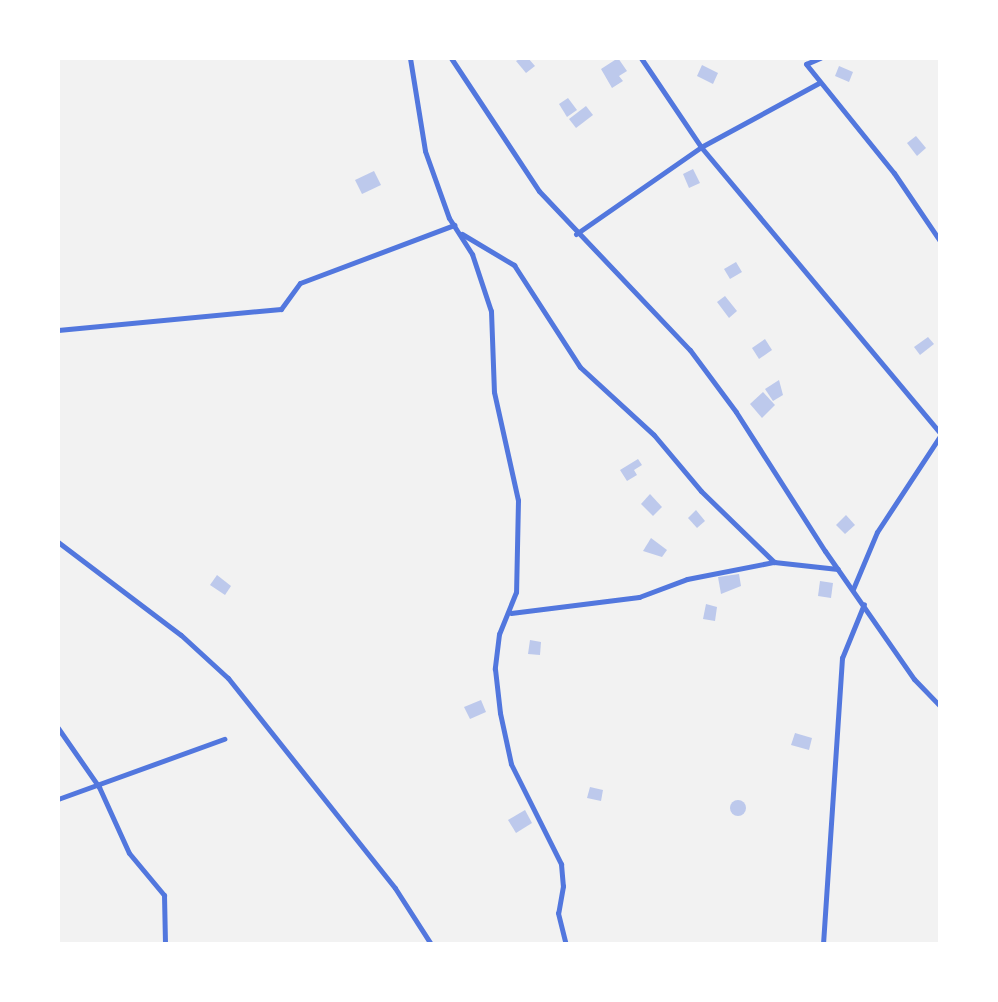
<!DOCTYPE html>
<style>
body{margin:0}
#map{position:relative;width:998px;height:1002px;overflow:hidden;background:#f2f2f2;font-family:Lato,sans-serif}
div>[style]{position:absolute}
.building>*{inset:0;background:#bdc9ec}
.round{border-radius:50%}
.minor>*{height:5px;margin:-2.5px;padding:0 2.5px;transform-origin:2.5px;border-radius:2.5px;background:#5277de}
span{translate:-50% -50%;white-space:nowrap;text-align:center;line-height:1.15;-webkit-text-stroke:10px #fff;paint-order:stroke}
.frame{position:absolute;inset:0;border:60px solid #fff;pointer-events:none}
</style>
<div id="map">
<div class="building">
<div style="clip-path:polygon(521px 58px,528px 58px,535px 66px,526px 73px,516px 61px)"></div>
<div style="clip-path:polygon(618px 58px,627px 71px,619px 76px,623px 81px,612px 88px,601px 69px)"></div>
<div style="clip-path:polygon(702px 65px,718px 73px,713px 84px,697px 76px)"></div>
<div style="clip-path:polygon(839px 66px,853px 72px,849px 82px,835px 76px)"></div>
<div style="clip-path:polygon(568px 98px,577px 110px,567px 117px,559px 104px)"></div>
<div style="clip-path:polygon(586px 106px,593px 115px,576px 128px,569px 119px)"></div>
<div style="clip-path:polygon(916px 136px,926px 148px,917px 156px,907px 143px)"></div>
<div style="clip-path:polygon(693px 169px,700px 183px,689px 188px,683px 174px)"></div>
<div style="clip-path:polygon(374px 171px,381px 185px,362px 194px,355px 180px)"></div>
<div style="clip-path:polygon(736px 262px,742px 272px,730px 279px,724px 269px)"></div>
<div style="clip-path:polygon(725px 296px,737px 311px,729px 318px,717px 302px)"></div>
<div style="clip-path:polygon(928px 337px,934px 344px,920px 355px,914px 347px)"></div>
<div style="clip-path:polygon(765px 339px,772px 350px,759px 359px,752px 348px)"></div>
<div style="clip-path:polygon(779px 380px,783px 395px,773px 401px,765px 389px)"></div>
<div style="clip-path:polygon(763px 392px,775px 405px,762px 418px,750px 404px)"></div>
<div style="clip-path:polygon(638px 459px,642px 465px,634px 470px,637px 475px,627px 481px,620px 470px)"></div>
<div style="clip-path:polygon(650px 494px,662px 507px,653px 516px,641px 504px)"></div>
<div style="clip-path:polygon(696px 510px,705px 521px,697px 528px,688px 518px)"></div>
<div style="clip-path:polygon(846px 515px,855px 525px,845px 534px,836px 525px)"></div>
<div style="clip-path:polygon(651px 538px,667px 550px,662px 557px,643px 551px)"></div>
<div style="clip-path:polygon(739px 574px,741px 586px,721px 594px,718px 577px)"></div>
<div style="clip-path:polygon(217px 575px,231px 586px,225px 595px,210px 585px)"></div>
<div style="clip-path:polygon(820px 581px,833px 583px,831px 598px,818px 596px)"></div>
<div style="clip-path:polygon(706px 604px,717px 607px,715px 621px,703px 619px)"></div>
<div style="clip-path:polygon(530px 640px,541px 642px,540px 655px,528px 654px)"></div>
<div style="clip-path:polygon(481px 700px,486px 712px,470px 719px,464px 707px)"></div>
<div style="clip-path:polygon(795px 733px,812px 738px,809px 750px,791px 745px)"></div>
<div style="clip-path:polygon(590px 787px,603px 790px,601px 801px,587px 798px)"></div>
<div class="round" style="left:730px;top:800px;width:16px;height:16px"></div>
<div style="clip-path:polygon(525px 810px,532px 823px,516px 833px,508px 820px)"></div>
</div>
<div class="minor">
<div style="left:410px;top:58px;width:94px;rotate:80.8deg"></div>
<div style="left:425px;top:151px;width:71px;rotate:70.3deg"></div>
<div style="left:449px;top:218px;width:43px;rotate:57.4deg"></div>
<div style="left:472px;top:254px;width:60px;rotate:71.6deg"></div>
<div style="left:491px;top:311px;width:81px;rotate:87.9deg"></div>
<div style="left:494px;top:392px;width:111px;rotate:77.5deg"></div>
<div style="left:518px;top:500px;width:92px;rotate:91.2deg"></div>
<div style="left:516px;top:592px;width:45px;rotate:112deg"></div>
<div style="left:499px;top:634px;width:35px;rotate:97deg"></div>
<div style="left:495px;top:669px;width:44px;rotate:83.5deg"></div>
<div style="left:500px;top:713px;width:52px;rotate:77.8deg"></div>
<div style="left:511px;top:764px;width:112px;rotate:63.4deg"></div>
<div style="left:561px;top:864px;width:22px;rotate:85deg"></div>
<div style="left:563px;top:886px;width:27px;rotate:100deg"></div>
<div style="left:558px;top:913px;width:32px;rotate:76deg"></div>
<div style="left:451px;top:58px;width:159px;rotate:56.5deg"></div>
<div style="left:539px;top:191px;width:219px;rotate:46.5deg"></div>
<div style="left:690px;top:350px;width:77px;rotate:53.4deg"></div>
<div style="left:736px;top:412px;width:165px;rotate:57.4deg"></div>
<div style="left:825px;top:551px;width:156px;rotate:55.2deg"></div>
<div style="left:914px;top:679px;width:37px;rotate:46deg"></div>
<div style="left:641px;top:58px;width:107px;rotate:56deg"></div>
<div style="left:701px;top:147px;width:373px;rotate:50.1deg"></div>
<div style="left:820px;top:58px;width:15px;rotate:157deg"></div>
<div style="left:806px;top:64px;width:140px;rotate:51.1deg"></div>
<div style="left:894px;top:173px;width:82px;rotate:55.9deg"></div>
<div style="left:462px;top:234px;width:61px;rotate:30.8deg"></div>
<div style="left:514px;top:265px;width:121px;rotate:57.1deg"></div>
<div style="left:580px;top:367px;width:100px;rotate:42.6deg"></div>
<div style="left:654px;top:435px;width:73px;rotate:50deg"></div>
<div style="left:701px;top:491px;width:102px;rotate:44.2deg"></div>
<div style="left:774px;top:562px;width:64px;rotate:6.2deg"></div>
<div style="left:576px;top:234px;width:152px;rotate:-34.8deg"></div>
<div style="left:701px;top:147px;width:134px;rotate:-28.5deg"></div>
<div style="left:58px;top:330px;width:224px;rotate:-5.4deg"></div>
<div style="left:281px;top:309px;width:32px;rotate:-54deg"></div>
<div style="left:300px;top:283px;width:165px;rotate:-20.6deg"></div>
<div style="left:58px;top:542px;width:154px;rotate:37.1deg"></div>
<div style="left:181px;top:635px;width:64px;rotate:42.5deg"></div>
<div style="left:228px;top:678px;width:268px;rotate:51.5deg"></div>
<div style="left:395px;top:888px;width:67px;rotate:57.3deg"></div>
<div style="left:853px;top:589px;width:62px;rotate:-67.2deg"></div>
<div style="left:877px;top:532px;width:115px;rotate:-56.7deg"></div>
<div style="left:511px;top:613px;width:129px;rotate:-7.1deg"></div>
<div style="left:639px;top:597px;width:51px;rotate:-20.6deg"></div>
<div style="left:687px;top:579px;width:89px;rotate:-11.1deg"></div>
<div style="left:58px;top:728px;width:72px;rotate:55.2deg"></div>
<div style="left:99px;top:787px;width:72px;rotate:65.6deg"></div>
<div style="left:129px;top:853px;width:55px;rotate:50.2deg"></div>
<div style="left:164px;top:895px;width:49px;rotate:88.8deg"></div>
<div style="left:58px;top:799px;width:177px;rotate:-19.9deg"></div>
<div style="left:823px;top:944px;width:287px;rotate:-86.2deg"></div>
<div style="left:842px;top:658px;width:58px;rotate:-67.8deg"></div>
</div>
<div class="frame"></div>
</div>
